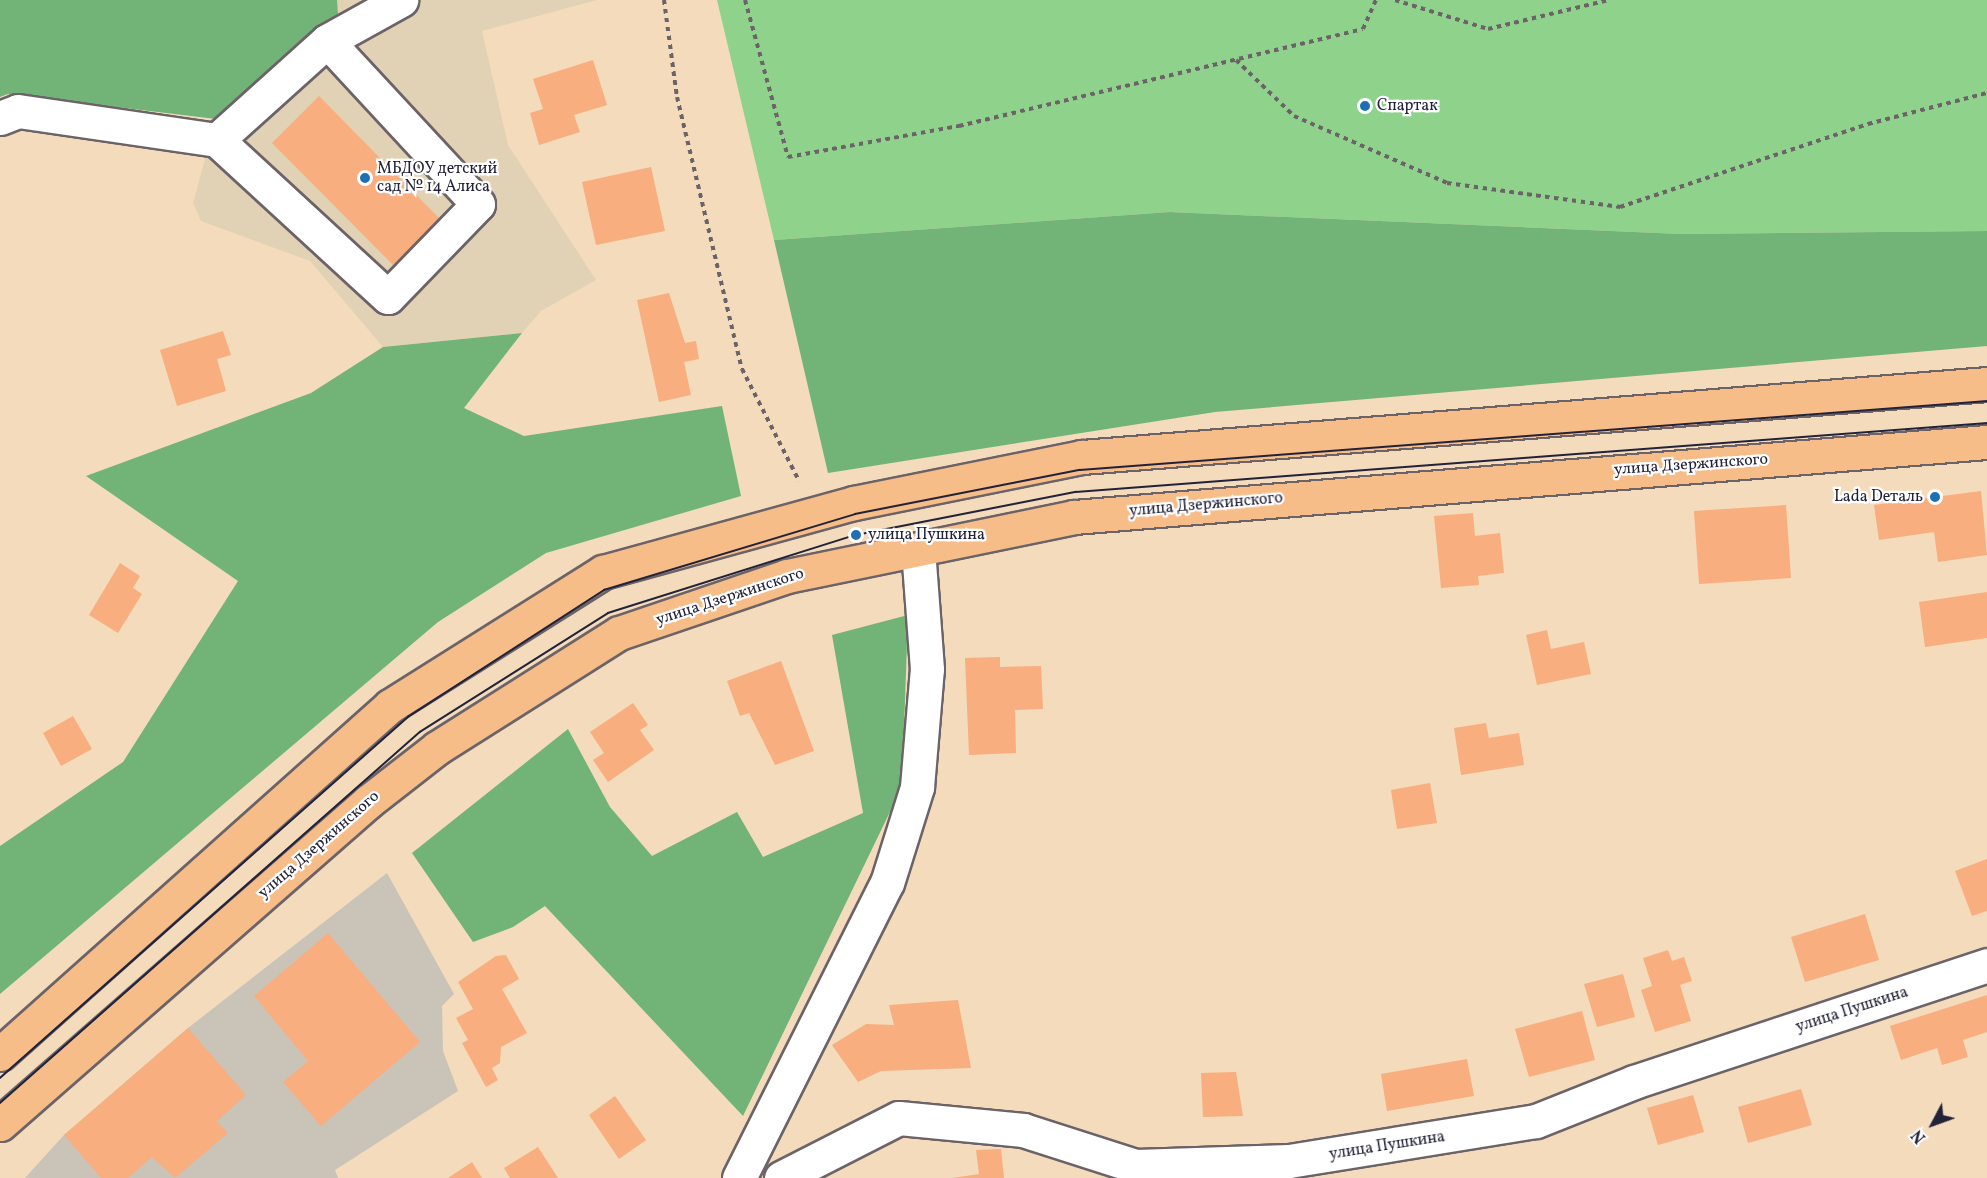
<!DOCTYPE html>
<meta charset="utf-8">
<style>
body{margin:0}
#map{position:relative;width:1987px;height:1178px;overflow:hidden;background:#f3dbbb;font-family:Vollkorn,serif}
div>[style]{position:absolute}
.built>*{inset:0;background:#e2d2b5}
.industrial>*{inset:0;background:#cac3b8}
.green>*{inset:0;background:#8ed28b}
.forest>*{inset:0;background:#72b477}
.building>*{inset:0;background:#f8ae7e}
.path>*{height:4px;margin-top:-2px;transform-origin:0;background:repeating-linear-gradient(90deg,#6b6368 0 4.5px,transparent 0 9px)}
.roads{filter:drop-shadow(2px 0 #6b6368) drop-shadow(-2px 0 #6b6368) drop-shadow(0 2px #6b6368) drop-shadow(0 -2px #6b6368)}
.minor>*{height:33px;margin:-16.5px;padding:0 16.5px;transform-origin:16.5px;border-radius:16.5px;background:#fff}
.major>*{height:33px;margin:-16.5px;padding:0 16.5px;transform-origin:16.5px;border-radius:16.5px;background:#f7bd88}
.tram>*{height:1.5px;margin:-0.75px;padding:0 0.75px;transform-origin:0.75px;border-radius:0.75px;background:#22223b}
.dots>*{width:16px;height:16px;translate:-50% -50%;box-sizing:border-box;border:3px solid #fff;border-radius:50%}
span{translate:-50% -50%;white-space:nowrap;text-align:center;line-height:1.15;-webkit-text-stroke:4.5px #fff;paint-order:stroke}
.poi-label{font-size:16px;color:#22223b}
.left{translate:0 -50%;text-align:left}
.right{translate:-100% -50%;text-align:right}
.street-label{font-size:16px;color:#22223b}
.north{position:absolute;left:1903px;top:1094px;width:60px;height:60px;-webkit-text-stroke:4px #fff;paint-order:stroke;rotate:229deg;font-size:16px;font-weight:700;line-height:24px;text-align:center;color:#22223b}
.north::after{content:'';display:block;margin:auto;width:21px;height:27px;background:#22223b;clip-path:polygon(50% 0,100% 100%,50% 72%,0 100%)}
</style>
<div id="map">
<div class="built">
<div style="clip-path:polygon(337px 0,597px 0,482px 31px,508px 145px,596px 280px,541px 311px,522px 333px,383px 347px,310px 261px,201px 221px,193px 203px,216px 119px,338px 14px)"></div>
</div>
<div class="industrial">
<div style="clip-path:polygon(387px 873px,454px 994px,442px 1006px,443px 1051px,458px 1091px,335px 1170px,338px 1178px,25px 1178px,64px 1135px,188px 1028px)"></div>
</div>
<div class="green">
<div style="clip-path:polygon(717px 0,1987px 0,1987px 231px,1681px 234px,1170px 212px,774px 240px)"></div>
</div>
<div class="forest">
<div style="clip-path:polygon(0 0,337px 0,338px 14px,216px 119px,8px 94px,0 97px)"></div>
<div style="clip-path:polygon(1170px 212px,1681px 234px,1987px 231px,1987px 346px,1215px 412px,828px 473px,774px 240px)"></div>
<div style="clip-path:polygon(522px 333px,464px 408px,524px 436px,722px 406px,741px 496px,546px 553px,438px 622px,0 994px,0 846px,123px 762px,238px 581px,86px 476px,311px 393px,383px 347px)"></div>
<div style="clip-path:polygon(908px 615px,902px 787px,743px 1116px,545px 906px,513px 927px,473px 942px,412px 853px,568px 729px,610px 807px,652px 856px,737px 812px,763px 857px,863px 813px,832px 635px)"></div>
</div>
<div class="building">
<div style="clip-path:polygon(593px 60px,607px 105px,574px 115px,580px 132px,539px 145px,530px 113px,543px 109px,533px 79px)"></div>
<div style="clip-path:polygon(319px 96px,440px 219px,393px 265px,272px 143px)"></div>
<div style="clip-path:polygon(651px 167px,665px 231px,596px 245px,582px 182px)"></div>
<div style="clip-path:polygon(669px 293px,685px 343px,696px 341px,699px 359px,684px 362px,691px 395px,659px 402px,637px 300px)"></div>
<div style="clip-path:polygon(223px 331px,231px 355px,217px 359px,226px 391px,177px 406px,160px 350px)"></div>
<div style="clip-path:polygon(1981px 491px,1987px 555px,1938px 562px,1934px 532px,1879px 540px,1874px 505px)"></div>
<div style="clip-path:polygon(1786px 505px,1791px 578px,1699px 584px,1694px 511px)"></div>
<div style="clip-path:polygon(1473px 513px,1475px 536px,1500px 533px,1504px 573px,1478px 576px,1479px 585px,1441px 588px,1434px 516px)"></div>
<div style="clip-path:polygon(120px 563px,140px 576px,133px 588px,142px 594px,118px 633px,89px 615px)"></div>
<div style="clip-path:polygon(1987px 592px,1987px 638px,1925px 647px,1919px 602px)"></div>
<div style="clip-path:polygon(1547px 630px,1551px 649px,1584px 642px,1591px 674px,1537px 685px,1526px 635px)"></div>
<div style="clip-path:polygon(1000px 657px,1000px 667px,1041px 666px,1043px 709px,1015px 710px,1016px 753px,969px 755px,965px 658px)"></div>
<div style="clip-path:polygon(781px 661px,814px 751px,775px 765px,749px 713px,740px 716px,727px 681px)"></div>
<div style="clip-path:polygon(633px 703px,648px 725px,640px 730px,654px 750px,608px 782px,593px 760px,604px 753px,590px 732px)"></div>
<div style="clip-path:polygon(73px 716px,92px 749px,61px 766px,43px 733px)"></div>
<div style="clip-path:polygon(1486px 723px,1489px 738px,1519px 733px,1524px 765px,1461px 775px,1454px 728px)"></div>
<div style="clip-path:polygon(1430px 783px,1437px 823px,1397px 829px,1391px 790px)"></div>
<div style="clip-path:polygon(1987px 859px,1987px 911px,1972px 916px,1955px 871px)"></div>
<div style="clip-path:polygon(1865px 914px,1879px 960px,1805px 982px,1791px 937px)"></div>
<div style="clip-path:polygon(328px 933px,420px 1042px,321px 1126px,283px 1082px,308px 1061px,254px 996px)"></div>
<div style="clip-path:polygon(1668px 950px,1672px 961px,1684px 957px,1692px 981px,1680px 985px,1691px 1021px,1655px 1032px,1641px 990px,1652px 986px,1643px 958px)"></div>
<div style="clip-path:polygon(506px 955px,519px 979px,502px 989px,527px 1033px,501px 1047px,500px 1063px,492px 1068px,498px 1080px,486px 1087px,462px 1043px,468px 1040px,456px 1018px,473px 1009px,458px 982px,496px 956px)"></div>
<div style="clip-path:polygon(1623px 974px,1635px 1017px,1597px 1027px,1584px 984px)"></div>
<div style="clip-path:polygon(1987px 995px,1987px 1032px,1963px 1040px,1968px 1057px,1942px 1065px,1937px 1048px,1901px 1060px,1890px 1026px)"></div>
<div style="clip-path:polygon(958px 1000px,971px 1068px,881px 1071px,858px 1082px,832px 1045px,866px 1024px,894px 1025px,889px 1005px)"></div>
<div style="clip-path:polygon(1582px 1011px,1595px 1060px,1529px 1077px,1515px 1029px)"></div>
<div style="clip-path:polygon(188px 1028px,246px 1095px,217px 1121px,228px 1133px,175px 1178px,152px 1157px,128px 1178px,101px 1178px,64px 1135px)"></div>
<div style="clip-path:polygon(1467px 1059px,1474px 1096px,1387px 1111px,1381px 1074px)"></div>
<div style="clip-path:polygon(1236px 1072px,1243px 1116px,1203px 1117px,1201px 1073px)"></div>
<div style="clip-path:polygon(1801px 1089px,1812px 1125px,1748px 1143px,1738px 1107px)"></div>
<div style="clip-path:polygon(1693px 1095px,1704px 1132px,1658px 1145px,1647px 1108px)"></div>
<div style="clip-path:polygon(615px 1096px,646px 1140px,619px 1159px,589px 1115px)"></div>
<div style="clip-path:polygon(538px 1147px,558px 1178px,510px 1178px,504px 1168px)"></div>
<div style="clip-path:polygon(1001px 1149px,1004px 1178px,953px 1178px,979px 1174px,976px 1150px)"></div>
<div style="clip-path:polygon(472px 1162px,482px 1178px,448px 1178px)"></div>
</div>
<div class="path">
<div style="left:664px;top:0;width:98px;rotate:82.4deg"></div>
<div style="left:677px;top:97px;width:280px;rotate:76.6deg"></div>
<div style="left:742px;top:369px;width:126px;rotate:63deg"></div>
<div style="left:745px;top:0;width:163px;rotate:74.7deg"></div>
<div style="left:788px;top:157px;width:174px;rotate:-10.3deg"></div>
<div style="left:959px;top:126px;width:415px;rotate:-13.5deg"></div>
<div style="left:1363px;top:29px;width:32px;rotate:-66deg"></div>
<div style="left:1395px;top:0;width:97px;rotate:17.3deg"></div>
<div style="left:1488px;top:29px;width:124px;rotate:-13.5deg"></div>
<div style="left:1236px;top:60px;width:81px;rotate:44deg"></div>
<div style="left:1294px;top:116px;width:167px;rotate:23.6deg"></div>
<div style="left:1447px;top:183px;width:175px;rotate:7.9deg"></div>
<div style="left:1620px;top:207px;width:262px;rotate:-18.5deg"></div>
<div style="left:1868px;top:124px;width:123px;rotate:-14.6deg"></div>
</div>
<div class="roads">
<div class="minor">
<div style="left:0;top:118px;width:19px;rotate:-21deg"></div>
<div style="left:18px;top:111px;width:201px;rotate:8.3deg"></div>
<div style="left:217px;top:140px;width:148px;rotate:-42deg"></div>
<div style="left:327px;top:41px;width:85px;rotate:-29deg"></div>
<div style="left:217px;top:140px;width:232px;rotate:42.6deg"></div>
<div style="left:388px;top:297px;width:129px;rotate:-45.9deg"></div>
<div style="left:478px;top:204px;width:222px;rotate:-132.8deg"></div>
<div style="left:739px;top:1178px;width:330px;rotate:-63.4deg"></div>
<div style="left:887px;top:883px;width:101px;rotate:-72.6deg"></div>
<div style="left:917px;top:787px;width:118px;rotate:-85.2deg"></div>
<div style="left:927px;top:669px;width:120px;rotate:-94.3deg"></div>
<div style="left:781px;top:1178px;width:132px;rotate:-27deg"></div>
<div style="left:899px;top:1118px;width:125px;rotate:5.5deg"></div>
<div style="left:1023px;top:1130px;width:118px;rotate:17.8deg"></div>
<div style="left:1135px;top:1166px;width:154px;rotate:-1.9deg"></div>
<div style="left:1289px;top:1161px;width:250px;rotate:-9.2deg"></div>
<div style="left:1536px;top:1121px;width:105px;rotate:-21.7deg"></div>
<div style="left:1634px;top:1082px;width:372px;rotate:-18.3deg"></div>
</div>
<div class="major">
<div style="left:0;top:1054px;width:523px;rotate:-41.74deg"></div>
<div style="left:390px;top:706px;width:252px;rotate:-32.2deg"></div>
<div style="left:603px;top:572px;width:260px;rotate:-15.4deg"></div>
<div style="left:854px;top:503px;width:233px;rotate:-11.4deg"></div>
<div style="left:1082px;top:457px;width:908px;rotate:-4.61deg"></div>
<div style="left:0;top:1124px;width:490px;rotate:-41.2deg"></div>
<div style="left:369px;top:801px;width:86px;rotate:-37.9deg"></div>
<div style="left:437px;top:748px;width:215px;rotate:-32.3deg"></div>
<div style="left:619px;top:633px;width:177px;rotate:-18.7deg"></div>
<div style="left:787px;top:576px;width:293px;rotate:-11.6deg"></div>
<div style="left:1074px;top:517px;width:916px;rotate:-4.7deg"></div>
</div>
</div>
<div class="tram">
<div style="left:0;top:1078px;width:545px;rotate:-41.5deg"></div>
<div style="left:408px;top:717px;width:234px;rotate:-32.9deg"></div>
<div style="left:604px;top:590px;width:262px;rotate:-16.8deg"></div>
<div style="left:855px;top:514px;width:229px;rotate:-11.1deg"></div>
<div style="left:1080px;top:470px;width:910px;rotate:-4.35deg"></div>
<div style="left:0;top:1103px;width:560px;rotate:-41.46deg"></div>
<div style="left:420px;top:732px;width:222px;rotate:-32.3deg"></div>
<div style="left:608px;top:613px;width:260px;rotate:-17.5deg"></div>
<div style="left:856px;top:535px;width:224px;rotate:-11.1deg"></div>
<div style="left:1076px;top:492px;width:914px;rotate:-4.33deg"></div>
</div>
<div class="dots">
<div style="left:1365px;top:106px;background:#1f6fb2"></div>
<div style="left:365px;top:178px;background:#1f6fb2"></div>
<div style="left:1935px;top:497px;background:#1f6fb2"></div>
<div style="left:856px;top:535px;background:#1f6fb2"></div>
</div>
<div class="poi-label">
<span class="left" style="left:1377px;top:106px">Спартак</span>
<span class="left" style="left:377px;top:178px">МБДОУ детский<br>сад № 14 Алиса</span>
<span class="right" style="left:1923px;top:497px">Lada Dеталь</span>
<span class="left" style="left:868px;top:535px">улица Пушкина</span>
</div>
<div class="street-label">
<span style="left:1691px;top:465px;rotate:-4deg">улица Дзержинского</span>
<span style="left:1206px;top:505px;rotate:-5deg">улица Дзержинского</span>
<span style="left:730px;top:597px;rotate:-18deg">улица Дзержинского</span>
<span style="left:319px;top:845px;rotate:-41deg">улица Дзержинского</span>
<span style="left:1852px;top:1010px;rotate:-18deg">улица Пушкина</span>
<span style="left:1387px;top:1146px;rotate:-9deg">улица Пушкина</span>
</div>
<div class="north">N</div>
</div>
